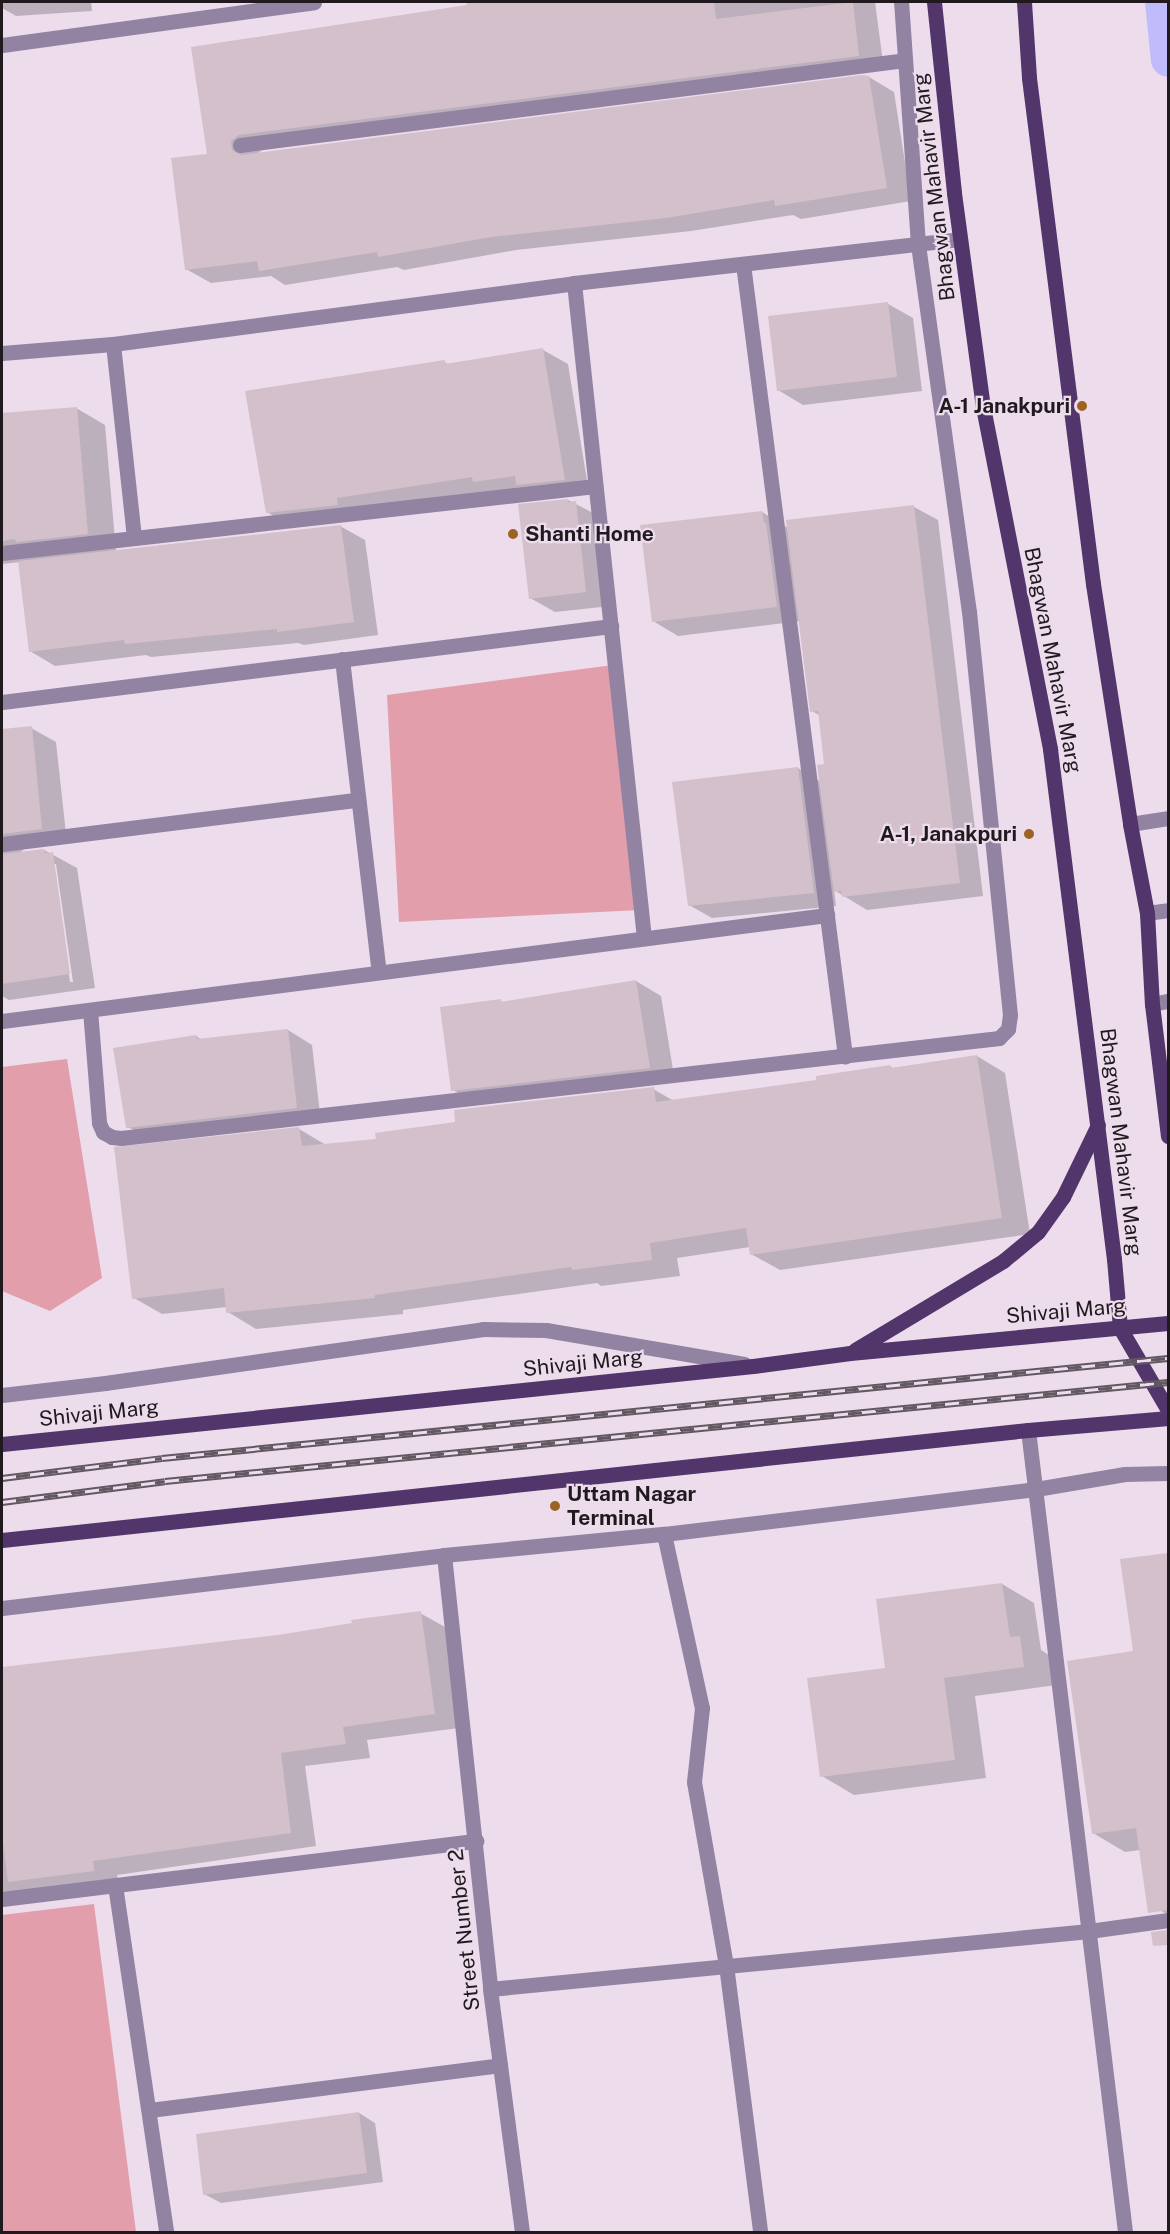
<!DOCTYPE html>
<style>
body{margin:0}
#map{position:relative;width:1170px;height:2234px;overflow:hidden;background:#ecdcec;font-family:"Public Sans",sans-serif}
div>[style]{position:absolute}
.green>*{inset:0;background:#e29eab}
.shadow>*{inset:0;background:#0003}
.canal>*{height:34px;margin:-17px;padding:0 17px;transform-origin:17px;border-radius:17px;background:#c0bcfb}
.building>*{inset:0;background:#d4c0ca}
.minor>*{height:15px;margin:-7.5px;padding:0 7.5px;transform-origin:7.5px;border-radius:7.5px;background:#9283a3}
.major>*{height:15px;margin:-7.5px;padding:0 7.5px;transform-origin:7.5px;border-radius:7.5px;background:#52356b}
.rail>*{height:7px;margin-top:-3.5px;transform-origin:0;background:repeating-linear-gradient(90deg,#ecdcec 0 14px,#625861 0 28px);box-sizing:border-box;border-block:2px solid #625861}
.dots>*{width:16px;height:16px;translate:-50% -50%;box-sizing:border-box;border:3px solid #ecdcec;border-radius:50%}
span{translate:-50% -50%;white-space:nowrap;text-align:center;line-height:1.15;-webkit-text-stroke:4.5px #ecdcec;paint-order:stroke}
.street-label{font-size:21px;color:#201a1f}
.poi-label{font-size:21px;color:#201a1f;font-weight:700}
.right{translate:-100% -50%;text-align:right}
.left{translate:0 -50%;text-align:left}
.frame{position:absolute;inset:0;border:3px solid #201a1f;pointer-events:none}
</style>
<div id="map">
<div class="green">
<div style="clip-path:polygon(620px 664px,640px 910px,399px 922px,387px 695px)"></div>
<div style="clip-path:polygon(67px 1059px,102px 1278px,50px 1311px,2px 1291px,2px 1067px)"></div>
<div style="clip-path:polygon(94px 1904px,136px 2232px,2px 2232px,2px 1915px)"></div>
</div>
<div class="shadow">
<div style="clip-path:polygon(2px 2px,91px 2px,92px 11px,16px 16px,2px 8px)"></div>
<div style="clip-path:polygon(492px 2px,875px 2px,884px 70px,264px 149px,256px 154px,869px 77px,894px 92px,911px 201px,801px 219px,793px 215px,691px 231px,516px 250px,404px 270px,397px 267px,285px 285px,271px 276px,211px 283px,186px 269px,208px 155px,394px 19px)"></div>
<div style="clip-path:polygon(888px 304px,913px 318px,922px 391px,803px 405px,778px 390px)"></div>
<div style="clip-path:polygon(543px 350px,568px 364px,589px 493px,292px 527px,267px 512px,444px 362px,449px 365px)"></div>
<div style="clip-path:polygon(76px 408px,105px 425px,116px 551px,340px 526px,365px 540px,378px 635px,304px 645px,298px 643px,151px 657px,146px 655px,55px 666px,30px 651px,20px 562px,2px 564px,2px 414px)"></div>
<div style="clip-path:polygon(568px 500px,601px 517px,611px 606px,555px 612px,530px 598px)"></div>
<div style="clip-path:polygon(914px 507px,938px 520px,983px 896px,867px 910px,834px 890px,836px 906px,712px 918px,689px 905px,798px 768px,821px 782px,826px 765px,819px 715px,812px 711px,800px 621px,678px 636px,653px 621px,762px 512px,788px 528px)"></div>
<div style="clip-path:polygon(evenodd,31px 728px,56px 742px,67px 843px,26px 848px,19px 853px,44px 850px,77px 868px,95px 988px,9px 1000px,2px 996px,2px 731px,31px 728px,53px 864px,56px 864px,73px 982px,70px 982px,53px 864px)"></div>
<div style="clip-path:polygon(636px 981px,661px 996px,675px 1082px,477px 1104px,453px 1090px,501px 1001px,505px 1003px)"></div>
<div style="clip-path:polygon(288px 1030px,312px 1045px,321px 1122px,153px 1141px,128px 1127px,196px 1036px,202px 1040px)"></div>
<div style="clip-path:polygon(977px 1056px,1005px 1073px,1030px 1234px,780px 1270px,751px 1254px,750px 1247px,677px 1258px,680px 1276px,601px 1286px,597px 1283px,403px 1310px,403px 1314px,256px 1329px,228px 1312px,227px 1307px,162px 1314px,134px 1298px,299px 1129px,326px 1145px,377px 1140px,653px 1089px,674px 1101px,818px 1081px,890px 1066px,894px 1069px)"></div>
<div style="clip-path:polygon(1168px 1554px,1168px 1915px,1148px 1903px,1140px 1850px,1125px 1852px,1093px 1833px,1134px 1652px,1122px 1561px)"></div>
<div style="clip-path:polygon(1002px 1584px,1034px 1603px,1041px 1650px,1052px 1657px,1056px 1685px,975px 1696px,986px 1778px,854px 1795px,822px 1776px)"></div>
<div style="clip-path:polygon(420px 1613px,445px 1627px,459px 1728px,367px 1740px,370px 1758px,305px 1766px,316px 1846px,117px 1875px,119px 1885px,2px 1899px,2px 1670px,278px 1637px)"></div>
<div style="clip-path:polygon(359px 2113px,375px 2123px,383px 2182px,221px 2203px,204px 2194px)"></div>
</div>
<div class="canal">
<div style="left:1162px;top:2px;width:58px;rotate:84.1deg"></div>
</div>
<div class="building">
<div style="clip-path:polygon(466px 2px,714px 2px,716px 19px,853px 2px,859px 56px,239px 135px,231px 141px,232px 150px,241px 155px,862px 75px,869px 76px,887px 188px,775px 206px,774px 200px,666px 218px,491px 237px,378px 257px,377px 252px,259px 271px,257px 261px,185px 270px,171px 158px,207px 154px,191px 47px,467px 5px)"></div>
<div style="clip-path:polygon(888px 302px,897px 377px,777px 391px,768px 316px)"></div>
<div style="clip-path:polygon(543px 348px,565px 480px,516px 485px,515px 476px,473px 482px,472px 477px,337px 498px,338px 505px,266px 513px,245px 391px,445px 360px,445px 364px)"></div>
<div style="clip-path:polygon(77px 407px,88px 534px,16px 542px,15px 539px,2px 541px,2px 413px)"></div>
<div style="clip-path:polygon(568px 499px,568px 502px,576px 501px,586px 592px,529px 599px,518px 504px)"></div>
<div style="clip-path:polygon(914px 505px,960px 883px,842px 897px,841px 891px,834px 892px,817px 765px,824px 764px,818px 711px,810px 712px,786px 520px)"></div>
<div style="clip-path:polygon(762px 511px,764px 523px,766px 523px,777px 607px,652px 622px,640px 525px)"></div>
<div style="clip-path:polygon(341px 525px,354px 622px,277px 632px,277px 629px,125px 644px,124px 640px,29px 652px,18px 561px)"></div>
<div style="clip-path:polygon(32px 726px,42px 829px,2px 834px,2px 729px)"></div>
<div style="clip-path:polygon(798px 767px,814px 893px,688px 906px,672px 782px)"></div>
<div style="clip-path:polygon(44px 849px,45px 853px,53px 852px,70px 974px,2px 984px,2px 854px)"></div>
<div style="clip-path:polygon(636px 980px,650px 1068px,451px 1091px,440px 1007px,501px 999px,501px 1002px)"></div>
<div style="clip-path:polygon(288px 1029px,297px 1108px,126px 1128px,113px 1048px,196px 1035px,197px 1039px)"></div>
<div style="clip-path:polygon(977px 1055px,1002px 1218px,750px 1255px,746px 1228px,650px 1243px,652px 1260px,572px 1270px,571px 1267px,375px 1295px,375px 1298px,226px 1313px,224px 1288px,132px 1299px,114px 1147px,299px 1127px,302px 1146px,376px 1139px,375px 1133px,455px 1122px,454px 1110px,654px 1087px,656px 1102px,816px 1080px,816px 1076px,890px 1065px,891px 1068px)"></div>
<div style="clip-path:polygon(1168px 1553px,1168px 1910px,1148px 1913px,1136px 1828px,1092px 1834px,1067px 1661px,1133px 1651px,1120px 1559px)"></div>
<div style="clip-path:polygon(1002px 1583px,1010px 1637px,1020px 1636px,1024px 1667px,944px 1678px,955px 1760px,820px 1777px,807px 1678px,885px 1668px,876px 1599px)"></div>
<div style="clip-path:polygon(421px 1611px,435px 1714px,343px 1727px,346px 1744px,281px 1753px,291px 1833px,93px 1861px,94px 1871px,8px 1882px,2px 1834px,2px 1667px,278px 1635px,352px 1623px,351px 1620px)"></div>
<div style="clip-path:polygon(1168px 1930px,1168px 1945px,1153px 1946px,1151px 1932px)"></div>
<div style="clip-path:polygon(359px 2112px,367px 2173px,203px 2195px,196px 2134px)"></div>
</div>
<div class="minor">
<div style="left:2px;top:45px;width:315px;rotate:-7.8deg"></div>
<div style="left:240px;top:145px;width:670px;rotate:-7.28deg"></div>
<div style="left:743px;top:264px;width:799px;rotate:82.66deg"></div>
<div style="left:574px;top:283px;width:659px;rotate:83.9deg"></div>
<div style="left:113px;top:344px;width:195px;rotate:83.8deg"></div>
<div style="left:2px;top:353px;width:111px;rotate:-4.6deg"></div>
<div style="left:113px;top:344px;width:465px;rotate:-7.5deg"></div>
<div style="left:574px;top:283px;width:388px;rotate:-6.5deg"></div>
<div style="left:2px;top:553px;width:597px;rotate:-6.45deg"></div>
<div style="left:342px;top:659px;width:315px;rotate:83.3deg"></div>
<div style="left:2px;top:702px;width:614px;rotate:-7.11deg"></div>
<div style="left:1130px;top:824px;width:38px;rotate:-9deg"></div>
<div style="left:2px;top:844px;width:358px;rotate:-7.1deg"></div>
<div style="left:1147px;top:913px;width:21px;rotate:-8deg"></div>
<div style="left:1152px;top:1004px;width:16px;rotate:-11deg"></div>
<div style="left:90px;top:1010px;width:113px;rotate:85.4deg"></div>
<div style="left:99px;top:1123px;width:10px;rotate:66deg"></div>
<div style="left:103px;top:1132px;width:10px;rotate:29deg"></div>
<div style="left:112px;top:1137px;width:9px;rotate:6deg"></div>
<div style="left:121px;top:1138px;width:884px;rotate:-6.5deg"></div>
<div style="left:999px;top:1038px;width:13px;rotate:-45deg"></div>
<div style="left:1008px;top:1029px;width:14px;rotate:-82deg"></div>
<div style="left:1010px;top:1015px;width:405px;rotate:-95.8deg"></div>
<div style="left:969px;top:612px;width:372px;rotate:-97.9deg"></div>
<div style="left:918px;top:244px;width:243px;rotate:-94deg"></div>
<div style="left:2px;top:1021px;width:832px;rotate:-7.32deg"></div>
<div style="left:2px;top:1395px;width:104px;rotate:-6.6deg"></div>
<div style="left:105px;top:1383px;width:382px;rotate:-8.1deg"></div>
<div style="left:483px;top:1329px;width:63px;rotate:0.9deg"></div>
<div style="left:546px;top:1330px;width:201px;rotate:9.7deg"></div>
<div style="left:1028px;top:1430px;width:808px;rotate:83.1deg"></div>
<div style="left:664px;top:1534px;width:178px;rotate:77.7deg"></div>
<div style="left:702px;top:1708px;width:74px;rotate:96.2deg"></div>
<div style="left:694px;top:1782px;width:186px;rotate:80.1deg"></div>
<div style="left:726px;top:1965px;width:269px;rotate:82.7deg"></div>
<div style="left:444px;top:1555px;width:221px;rotate:-5.5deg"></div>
<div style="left:664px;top:1534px;width:375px;rotate:-6.9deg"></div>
<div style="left:1036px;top:1489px;width:90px;rotate:-9.6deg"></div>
<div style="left:1125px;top:1474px;width:43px;rotate:-1.3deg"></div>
<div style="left:2px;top:1608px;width:445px;rotate:-6.8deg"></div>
<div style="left:444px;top:1555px;width:436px;rotate:83.9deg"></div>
<div style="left:490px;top:1989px;width:245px;rotate:82.5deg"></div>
<div style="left:115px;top:1885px;width:351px;rotate:81.6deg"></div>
<div style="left:2px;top:1899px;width:478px;rotate:-7deg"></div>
<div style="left:490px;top:1989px;width:602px;rotate:-5.53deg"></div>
<div style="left:1089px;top:1931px;width:80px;rotate:-7.9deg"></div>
<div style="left:150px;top:2110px;width:353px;rotate:-7.3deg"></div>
</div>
<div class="major">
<div style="left:934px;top:2px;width:192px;rotate:84deg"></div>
<div style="left:954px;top:193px;width:216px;rotate:82.3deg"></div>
<div style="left:983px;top:407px;width:349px;rotate:78.9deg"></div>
<div style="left:1050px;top:749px;width:514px;rotate:82.85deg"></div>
<div style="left:1114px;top:1259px;width:69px;rotate:85deg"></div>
<div style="left:1120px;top:1328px;width:95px;rotate:59.7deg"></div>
<div style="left:1024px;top:2px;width:76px;rotate:86.2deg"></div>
<div style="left:1029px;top:78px;width:510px;rotate:82.79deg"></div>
<div style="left:1093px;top:584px;width:243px;rotate:81.2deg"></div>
<div style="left:1130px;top:824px;width:91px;rotate:79.2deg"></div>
<div style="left:1147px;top:913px;width:91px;rotate:86.9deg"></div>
<div style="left:1152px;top:1004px;width:133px;rotate:83.1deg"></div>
<div style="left:855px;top:1350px;width:173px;rotate:-31deg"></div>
<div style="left:1003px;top:1261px;width:45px;rotate:-39.6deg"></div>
<div style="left:1038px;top:1232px;width:43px;rotate:-54.5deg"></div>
<div style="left:1063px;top:1197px;width:80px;rotate:-64.1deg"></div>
<div style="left:2px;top:1444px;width:755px;rotate:-5.93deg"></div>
<div style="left:753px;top:1366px;width:98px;rotate:-7.6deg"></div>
<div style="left:850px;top:1353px;width:319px;rotate:-5.4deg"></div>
<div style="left:2px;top:1540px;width:1032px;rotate:-6.12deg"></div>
<div style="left:1028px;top:1430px;width:141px;rotate:-4.9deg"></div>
</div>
<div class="rail">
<div style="left:2px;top:1478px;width:161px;rotate:-7.1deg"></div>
<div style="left:162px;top:1458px;width:1011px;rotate:-5.68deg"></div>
<div style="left:2px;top:1502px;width:164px;rotate:-7.3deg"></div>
<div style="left:165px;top:1481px;width:1008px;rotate:-5.64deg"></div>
</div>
<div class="dots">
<div style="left:1082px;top:406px;background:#9d6322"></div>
<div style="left:513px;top:534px;background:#9d6322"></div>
<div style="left:1029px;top:834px;background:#9d6322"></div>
<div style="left:555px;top:1506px;background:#9d6322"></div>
</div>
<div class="street-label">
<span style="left:934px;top:187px;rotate:-97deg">Bhagwan Mahavir Marg</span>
<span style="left:1053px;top:660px;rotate:79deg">Bhagwan Mahavir Marg</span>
<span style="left:1121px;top:1142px;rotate:83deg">Bhagwan Mahavir Marg</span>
<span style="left:1066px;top:1311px;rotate:-5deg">Shivaji Marg</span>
<span style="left:583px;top:1363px;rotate:-6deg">Shivaji Marg</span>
<span style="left:99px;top:1413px;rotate:-6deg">Shivaji Marg</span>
<span style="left:464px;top:1930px;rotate:-96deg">Street Number 2</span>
</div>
<div class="poi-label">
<span class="right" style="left:1070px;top:406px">A-1 Janakpuri</span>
<span class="left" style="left:525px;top:534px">Shanti Home</span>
<span class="right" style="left:1017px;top:834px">A-1, Janakpuri</span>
<span class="left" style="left:567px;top:1506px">Uttam Nagar<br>Terminal</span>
</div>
<div class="frame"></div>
</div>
